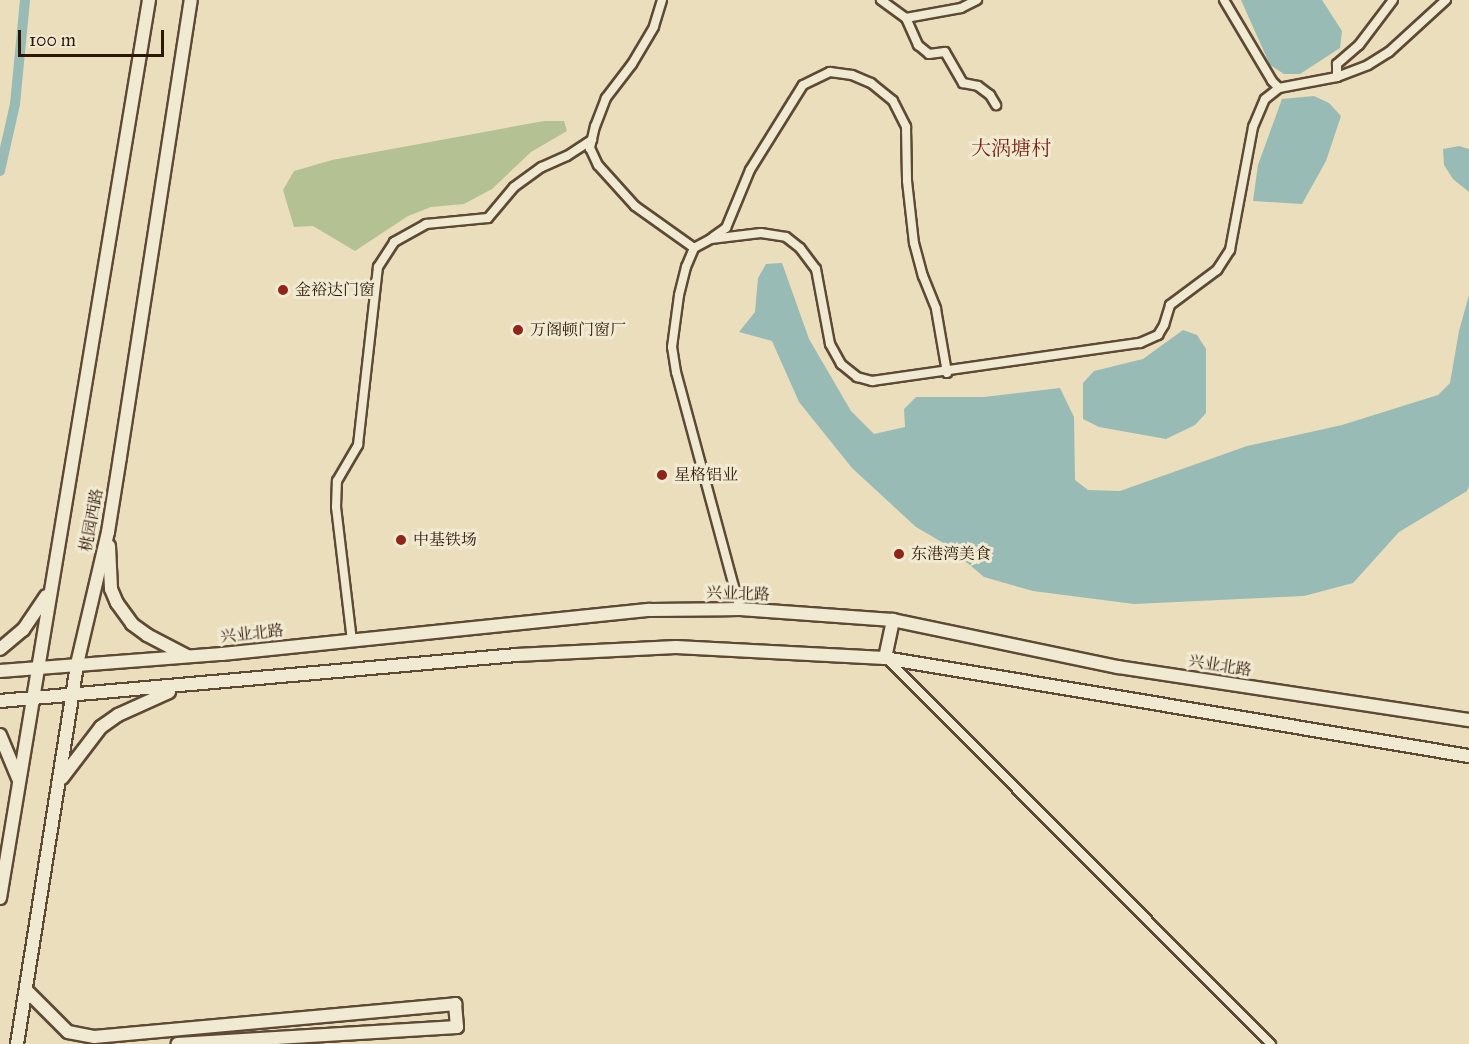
<!DOCTYPE html>
<meta charset="utf-8">
<style>
body{margin:0}
#map{position:relative;width:1469px;height:1044px;overflow:hidden;background:#eadebc;font-family:"IM FELL Great Primer","Noto Serif SC",serif}
div>[style]{position:absolute}
.green>*{inset:0;background:#b4c293}
.water>*{inset:0;background:#98bbb5}
.canal>*{height:10px;margin:-5px;padding:0 5px;transform-origin:5px;border-radius:5px;background:#98bbb5}
.roads{filter:drop-shadow(2px 0 #5e4935) drop-shadow(-2px 0 #5e4935) drop-shadow(0 2px #5e4935) drop-shadow(0 -2px #5e4935)}
.street>*{height:8px;margin:-4px;padding:0 4px;transform-origin:4px;border-radius:4px;background:#f1ead3}
.secondary>*{height:12px;margin:-6px;padding:0 6px;transform-origin:6px;border-radius:6px;background:#f1ead3}
.dots>*{width:16px;height:16px;translate:-50% -50%;box-sizing:border-box;border:3px solid #f1ead3;border-radius:50%}
span{translate:-50% -50%;white-space:nowrap;text-align:center;line-height:1.15;-webkit-text-stroke:6px #f1ead3;paint-order:stroke}
.poi-label{font-size:16px;color:#2f1708}
.left{translate:0 -50%;text-align:left}
.street-label{font-size:16px;color:#2f1708}
.quarter-label{font-size:20px;color:#7a1f14}
.scale{position:absolute;left:18px;top:30px;width:146px;height:27px;box-sizing:border-box;border:3px solid #2f1708;border-top:0;padding-left:8px;font-size:18px;line-height:21px;white-space:nowrap;color:#2f1708;-webkit-text-stroke:4px #f1ead3;paint-order:stroke}
</style>
<div id="map">
<div class="green">
<div style="clip-path:polygon(544px 121px,564px 121px,567px 131px,531px 152px,492px 189px,464px 204px,431px 207px,408px 216px,355px 251px,313px 226px,294px 227px,283px 190px,294px 171px,332px 160px)"></div>
</div>
<div class="water">
<div style="clip-path:polygon(1241px 0,1322px 0,1342px 31px,1340px 48px,1300px 74px,1284px 74px,1270px 65px)"></div>
<div style="clip-path:polygon(1314px 96px,1329px 103px,1341px 116px,1326px 161px,1302px 204px,1253px 201px,1258px 165px,1282px 99px)"></div>
<div style="clip-path:polygon(1459px 146px,1469px 149px,1469px 192px,1453px 179px,1444px 165px,1443px 149px)"></div>
<div style="clip-path:polygon(782px 263px,809px 339px,851px 411px,874px 434px,905px 427px,904px 409px,916px 397px,984px 397px,1060px 388px,1074px 417px,1075px 480px,1088px 490px,1120px 491px,1247px 446px,1342px 425px,1438px 395px,1450px 383px,1459px 331px,1469px 295px,1469px 486px,1467px 491px,1399px 532px,1353px 583px,1304px 596px,1134px 604px,1033px 591px,984px 577px,945px 544px,916px 527px,852px 468px,799px 402px,772px 341px,739px 332px,755px 312px,758px 278px,766px 264px)"></div>
<div style="clip-path:polygon(1183px 330px,1197px 335px,1206px 349px,1206px 413px,1195px 425px,1166px 439px,1099px 427px,1083px 419px,1083px 383px,1094px 371px,1143px 359px)"></div>
</div>
<div class="canal">
<div style="left:0;top:171px;width:69px;rotate:-77.4deg"></div>
<div style="left:15px;top:104px;width:104px;rotate:-84.5deg"></div>
</div>
<div class="roads">
<div class="street">
<div style="left:662px;top:0;width:28px;rotate:107deg"></div>
<div style="left:654px;top:27px;width:43px;rotate:120.7deg"></div>
<div style="left:632px;top:64px;width:43px;rotate:127.4deg"></div>
<div style="left:606px;top:98px;width:30px;rotate:111deg"></div>
<div style="left:595px;top:126px;width:23px;rotate:103deg"></div>
<div style="left:590px;top:148px;width:19px;rotate:65deg"></div>
<div style="left:598px;top:165px;width:55px;rotate:47.9deg"></div>
<div style="left:635px;top:206px;width:72px;rotate:35.4deg"></div>
<div style="left:881px;top:0;width:31px;rotate:36deg"></div>
<div style="left:906px;top:18px;width:30px;rotate:66deg"></div>
<div style="left:918px;top:45px;width:14px;rotate:39deg"></div>
<div style="left:929px;top:54px;width:16px;rotate:-7deg"></div>
<div style="left:945px;top:52px;width:36px;rotate:60deg"></div>
<div style="left:963px;top:83px;width:15px;rotate:11deg"></div>
<div style="left:978px;top:86px;width:15px;rotate:37deg"></div>
<div style="left:990px;top:95px;width:12px;rotate:59deg"></div>
<div style="left:1224px;top:0;width:94px;rotate:59.3deg"></div>
<div style="left:1272px;top:81px;width:10px;rotate:45deg"></div>
<div style="left:906px;top:18px;width:56px;rotate:-10.3deg"></div>
<div style="left:961px;top:8px;width:18px;rotate:-27deg"></div>
<div style="left:1337px;top:77px;width:13px;rotate:-90deg"></div>
<div style="left:1337px;top:64px;width:29px;rotate:-41deg"></div>
<div style="left:1359px;top:45px;width:56px;rotate:-52.9deg"></div>
<div style="left:713px;top:237px;width:16px;rotate:-35deg"></div>
<div style="left:726px;top:228px;width:63px;rotate:-67.5deg"></div>
<div style="left:750px;top:170px;width:100px;rotate:-58.1deg"></div>
<div style="left:803px;top:85px;width:30px;rotate:-26deg"></div>
<div style="left:830px;top:72px;width:22px;rotate:8deg"></div>
<div style="left:852px;top:75px;width:21px;rotate:23deg"></div>
<div style="left:871px;top:83px;width:28px;rotate:39deg"></div>
<div style="left:893px;top:101px;width:29px;rotate:63deg"></div>
<div style="left:906px;top:127px;width:54px;rotate:88.9deg"></div>
<div style="left:907px;top:181px;width:62px;rotate:83.6deg"></div>
<div style="left:914px;top:243px;width:34px;rotate:75deg"></div>
<div style="left:923px;top:276px;width:35px;rotate:68deg"></div>
<div style="left:936px;top:309px;width:65px;rotate:80.2deg"></div>
<div style="left:740px;top:609px;width:245px;rotate:-105.1deg"></div>
<div style="left:676px;top:372px;width:25px;rotate:-99deg"></div>
<div style="left:672px;top:347px;width:52px;rotate:-82.3deg"></div>
<div style="left:679px;top:295px;width:29px;rotate:-76deg"></div>
<div style="left:686px;top:267px;width:21px;rotate:-67deg"></div>
<div style="left:694px;top:248px;width:19px;rotate:-28deg"></div>
<div style="left:711px;top:239px;width:50px;rotate:-6.8deg"></div>
<div style="left:761px;top:233px;width:25px;rotate:9deg"></div>
<div style="left:786px;top:237px;width:18px;rotate:38deg"></div>
<div style="left:800px;top:248px;width:26px;rotate:53deg"></div>
<div style="left:816px;top:269px;width:76px;rotate:79.4deg"></div>
<div style="left:830px;top:344px;width:23px;rotate:61deg"></div>
<div style="left:841px;top:364px;width:21px;rotate:39deg"></div>
<div style="left:857px;top:377px;width:16px;rotate:15deg"></div>
<div style="left:872px;top:381px;width:271px;rotate:-8.1deg"></div>
<div style="left:1140px;top:343px;width:20px;rotate:-24deg"></div>
<div style="left:1158px;top:335px;width:12px;rotate:-59deg"></div>
<div style="left:1164px;top:325px;width:21px;rotate:-73deg"></div>
<div style="left:1170px;top:305px;width:59px;rotate:-36.7deg"></div>
<div style="left:1217px;top:270px;width:24px;rotate:-57deg"></div>
<div style="left:1230px;top:250px;width:125px;rotate:-79.4deg"></div>
<div style="left:1253px;top:127px;width:30px;rotate:-67deg"></div>
<div style="left:1265px;top:99px;width:18px;rotate:-38deg"></div>
<div style="left:1279px;top:88px;width:59px;rotate:-10.7deg"></div>
<div style="left:1337px;top:77px;width:33px;rotate:-21deg"></div>
<div style="left:1368px;top:65px;width:25px;rotate:-32deg"></div>
<div style="left:1389px;top:52px;width:77px;rotate:-42.4deg"></div>
<div style="left:352px;top:641px;width:135px;rotate:-96.8deg"></div>
<div style="left:336px;top:507px;width:26px;rotate:-88deg"></div>
<div style="left:337px;top:481px;width:42px;rotate:-59.7deg"></div>
<div style="left:358px;top:445px;width:179px;rotate:-83.6deg"></div>
<div style="left:378px;top:267px;width:30px;rotate:-57deg"></div>
<div style="left:394px;top:242px;width:37px;rotate:-29deg"></div>
<div style="left:426px;top:224px;width:62px;rotate:-5.5deg"></div>
<div style="left:488px;top:218px;width:40px;rotate:-50deg"></div>
<div style="left:514px;top:187px;width:34px;rotate:-36deg"></div>
<div style="left:542px;top:167px;width:27px;rotate:-24deg"></div>
<div style="left:567px;top:156px;width:30px;rotate:-33deg"></div>
<div style="left:886px;top:658px;width:545px;rotate:45.07deg"></div>
</div>
<div class="secondary">
<div style="left:109px;top:546px;width:43px;rotate:87.3deg"></div>
<div style="left:111px;top:589px;width:15px;rotate:67deg"></div>
<div style="left:117px;top:603px;width:26px;rotate:54deg"></div>
<div style="left:132px;top:624px;width:19px;rotate:36deg"></div>
<div style="left:147px;top:635px;width:45px;rotate:27.7deg"></div>
<div style="left:0;top:649px;width:30px;rotate:-40deg"></div>
<div style="left:23px;top:630px;width:41px;rotate:-55.9deg"></div>
<div style="left:885px;top:658px;width:39px;rotate:-78deg"></div>
<div style="left:0;top:671px;width:223px;rotate:-4.4deg"></div>
<div style="left:222px;top:654px;width:430px;rotate:-5.9deg"></div>
<div style="left:650px;top:610px;width:90px;rotate:-0.6deg"></div>
<div style="left:740px;top:609px;width:153px;rotate:4.1deg"></div>
<div style="left:893px;top:620px;width:230px;rotate:11.8deg"></div>
<div style="left:1118px;top:667px;width:355px;rotate:8.6deg"></div>
<div style="left:0;top:701px;width:518px;rotate:-5.09deg"></div>
<div style="left:516px;top:655px;width:160px;rotate:-2.9deg"></div>
<div style="left:676px;top:647px;width:209px;rotate:3deg"></div>
<div style="left:885px;top:658px;width:592px;rotate:9.53deg"></div>
<div style="left:0;top:735px;width:47px;rotate:67.3deg"></div>
<div style="left:62px;top:778px;width:64px;rotate:-52.6deg"></div>
<div style="left:101px;top:727px;width:21px;rotate:-35deg"></div>
<div style="left:118px;top:715px;width:56px;rotate:-24.3deg"></div>
<div style="left:0;top:898px;width:910px;rotate:-80.58deg"></div>
<div style="left:26px;top:990px;width:59px;rotate:45deg"></div>
<div style="left:68px;top:1032px;width:26px;rotate:11deg"></div>
<div style="left:94px;top:1037px;width:363px;rotate:-5.2deg"></div>
<div style="left:455px;top:1004px;width:23px;rotate:85deg"></div>
<div style="left:457px;top:1027px;width:280px;rotate:176.5deg"></div>
<div style="left:17px;top:1044px;width:385px;rotate:-81deg"></div>
<div style="left:77px;top:664px;width:136px;rotate:-76.8deg"></div>
<div style="left:108px;top:532px;width:76px;rotate:-80.9deg"></div>
<div style="left:120px;top:457px;width:462px;rotate:-81.2deg"></div>
</div>
</div>
<div class="dots">
<div style="left:283px;top:290px;background:#8f2418"></div>
<div style="left:518px;top:330px;background:#8f2418"></div>
<div style="left:662px;top:475px;background:#8f2418"></div>
<div style="left:401px;top:540px;background:#8f2418"></div>
<div style="left:899px;top:554px;background:#8f2418"></div>
</div>
<div class="poi-label">
<span class="left" style="left:295px;top:290px">金裕达门窗</span>
<span class="left" style="left:530px;top:330px">万阁顿门窗厂</span>
<span class="left" style="left:674px;top:475px">星格铝业</span>
<span class="left" style="left:413px;top:540px">中基铁场</span>
<span class="left" style="left:911px;top:554px">东港湾美食</span>
</div>
<div class="street-label">
<span style="left:92px;top:520px;rotate:-79deg">桃园西路</span>
<span style="left:738px;top:594px;rotate:2deg">兴业北路</span>
<span style="left:252px;top:634px;rotate:-6deg">兴业北路</span>
<span style="left:1220px;top:666px;rotate:9deg">兴业北路</span>
</div>
<div class="quarter-label">
<span style="left:1011px;top:148px">大涡塘村</span>
</div>
<div class="scale">100 m</div>
</div>
